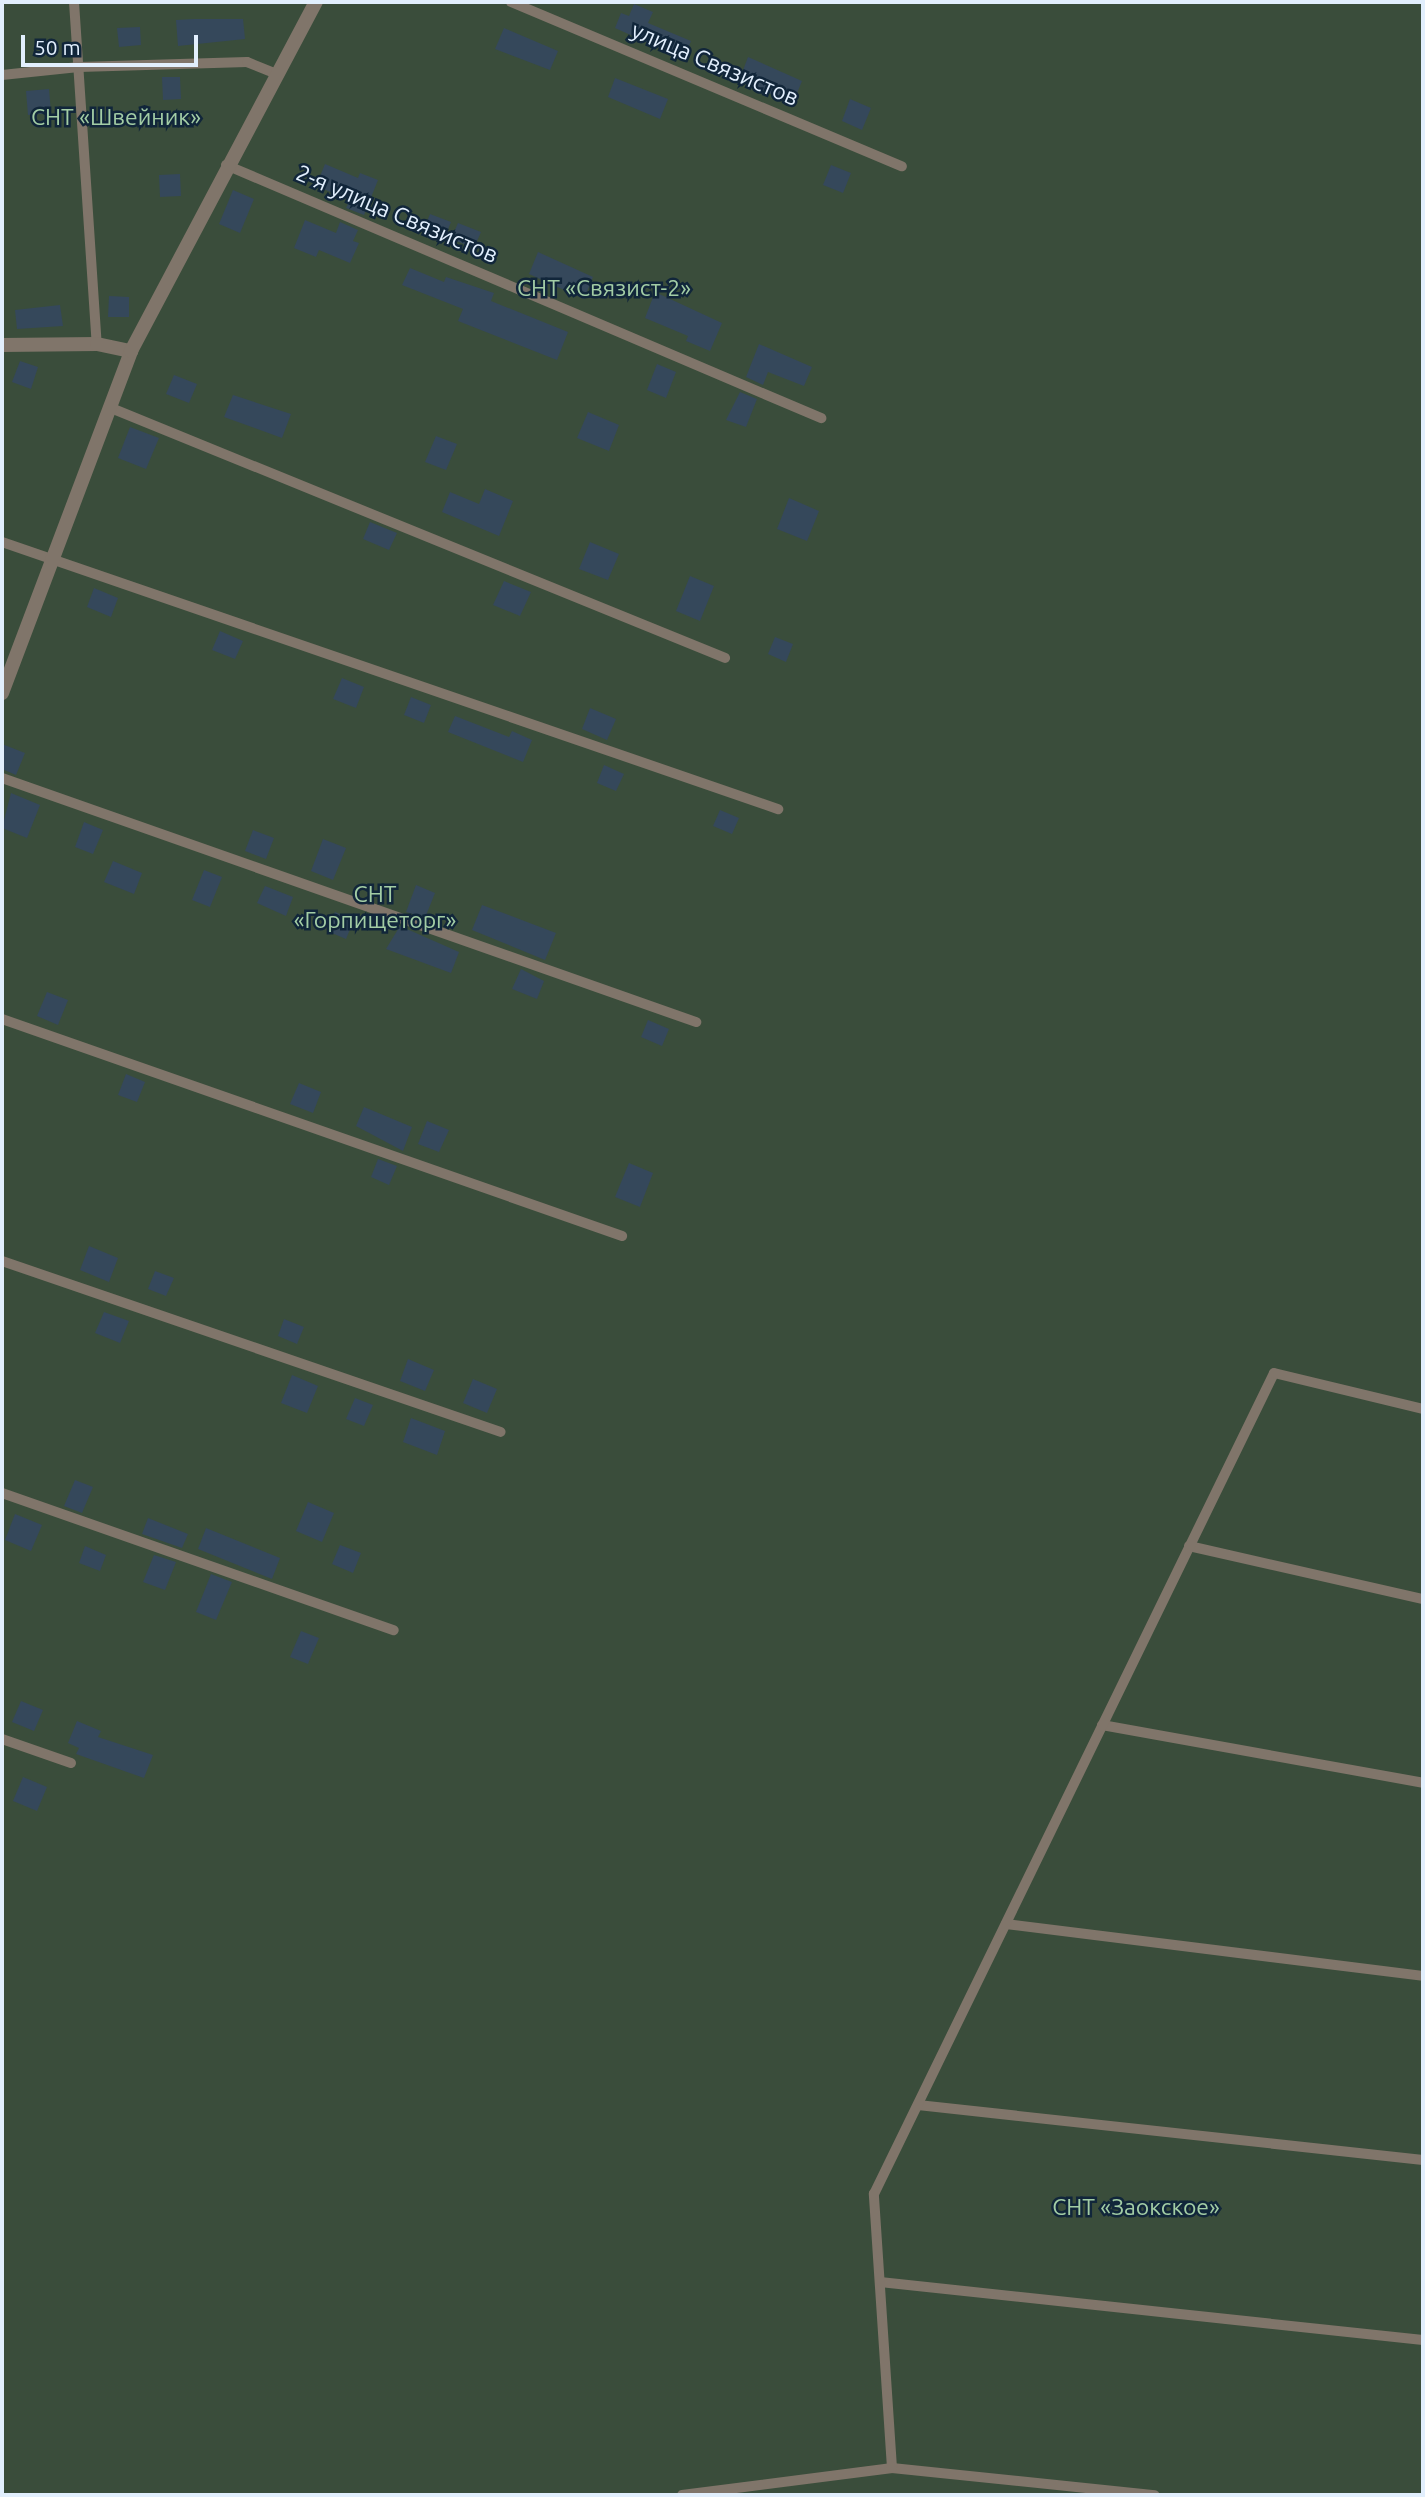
<!DOCTYPE html>
<meta charset="utf-8">
<style>
body{margin:0}
#map{position:relative;width:1425px;height:2497px;overflow:hidden;background:#1b3044;font-family:Ubuntu,sans-serif}
div>[style]{position:absolute}
.green>*{inset:0;background:#3a4d3b}
.building>*{inset:0;background:#35485b}
.service>*{height:10px;margin:-5px;padding:0 5px;transform-origin:5px;border-radius:5px;background:#80756a}
.minor>*{height:14px;margin:-7px;padding:0 7px;transform-origin:7px;border-radius:7px;background:#80756a}
span{translate:-50% -50%;white-space:nowrap;text-align:center;line-height:1.15;-webkit-text-stroke:5px #11263a;paint-order:stroke}
.street-label{font-size:23px;color:#e2effd}
.park-label{font-size:23px;color:#a3cda5}
.frame{position:absolute;inset:0;border:4px solid #e2effd;pointer-events:none}
.scale{position:absolute;left:21px;top:35px;width:177px;height:32px;box-sizing:border-box;border:4px solid #e2effd;border-top:0;padding-left:9px;font-size:21px;line-height:24px;white-space:nowrap;color:#e2effd;-webkit-text-stroke:5px #11263a;paint-order:stroke}
</style>
<div id="map">
<div class="green">
<div style="clip-path:polygon(2px 2px,1423px 2px,1423px 2495px,2px 2495px)"></div>
</div>
<div class="building">
<div style="clip-path:polygon(634px 4px,653px 12px,648px 23px,691px 41px,684px 59px,615px 28px,621px 13px,629px 16px)"></div>
<div style="clip-path:polygon(194px 19px,243px 19px,245px 39px,178px 46px,176px 20px)"></div>
<div style="clip-path:polygon(140px 27px,141px 45px,119px 47px,117px 28px)"></div>
<div style="clip-path:polygon(504px 28px,558px 51px,550px 70px,495px 49px)"></div>
<div style="clip-path:polygon(748px 57px,802px 81px,793px 103px,739px 81px)"></div>
<div style="clip-path:polygon(162px 77px,180px 77px,181px 99px,163px 100px)"></div>
<div style="clip-path:polygon(615px 78px,668px 99px,660px 119px,608px 97px)"></div>
<div style="clip-path:polygon(49px 89px,51px 113px,28px 115px,26px 91px)"></div>
<div style="clip-path:polygon(850px 99px,871px 108px,862px 130px,842px 121px)"></div>
<div style="clip-path:polygon(325px 164px,358px 178px,360px 173px,378px 180px,364px 215px,346px 208px,350px 200px,316px 186px)"></div>
<div style="clip-path:polygon(831px 165px,851px 173px,843px 193px,823px 185px)"></div>
<div style="clip-path:polygon(180px 174px,181px 196px,160px 197px,159px 175px)"></div>
<div style="clip-path:polygon(233px 190px,254px 199px,240px 233px,219px 224px)"></div>
<div style="clip-path:polygon(430px 214px,451px 222px,443px 242px,422px 234px)"></div>
<div style="clip-path:polygon(305px 220px,336px 233px,340px 222px,358px 230px,353px 241px,359px 243px,350px 263px,319px 250px,316px 257px,294px 248px)"></div>
<div style="clip-path:polygon(458px 223px,481px 232px,474px 248px,451px 239px)"></div>
<div style="clip-path:polygon(538px 252px,593px 277px,584px 299px,529px 274px)"></div>
<div style="clip-path:polygon(410px 268px,444px 282px,446px 277px,494px 293px,491px 301px,568px 332px,557px 360px,458px 321px,463px 309px,402px 285px)"></div>
<div style="clip-path:polygon(655px 292px,722px 323px,710px 351px,686px 341px,688px 336px,645px 318px)"></div>
<div style="clip-path:polygon(109px 296px,129px 297px,129px 317px,108px 317px)"></div>
<div style="clip-path:polygon(60px 305px,63px 326px,17px 329px,15px 310px)"></div>
<div style="clip-path:polygon(759px 344px,812px 367px,804px 386px,768px 372px,763px 385px,746px 377px)"></div>
<div style="clip-path:polygon(20px 361px,38px 367px,31px 389px,12px 382px)"></div>
<div style="clip-path:polygon(657px 364px,676px 372px,666px 398px,647px 390px)"></div>
<div style="clip-path:polygon(174px 375px,197px 384px,189px 403px,166px 394px)"></div>
<div style="clip-path:polygon(740px 392px,757px 399px,746px 427px,726px 420px)"></div>
<div style="clip-path:polygon(233px 395px,291px 414px,282px 438px,224px 417px)"></div>
<div style="clip-path:polygon(588px 412px,619px 425px,609px 451px,577px 438px)"></div>
<div style="clip-path:polygon(130px 427px,159px 438px,146px 469px,118px 458px)"></div>
<div style="clip-path:polygon(436px 436px,457px 444px,446px 470px,425px 462px)"></div>
<div style="clip-path:polygon(485px 489px,513px 501px,499px 536px,442px 512px,450px 492px,479px 504px)"></div>
<div style="clip-path:polygon(789px 498px,819px 511px,807px 541px,777px 529px)"></div>
<div style="clip-path:polygon(370px 522px,397px 533px,389px 550px,363px 539px)"></div>
<div style="clip-path:polygon(590px 542px,619px 554px,608px 580px,579px 569px)"></div>
<div style="clip-path:polygon(690px 576px,714px 586px,700px 621px,676px 611px)"></div>
<div style="clip-path:polygon(504px 581px,531px 592px,520px 616px,493px 605px)"></div>
<div style="clip-path:polygon(94px 588px,118px 598px,111px 617px,87px 607px)"></div>
<div style="clip-path:polygon(220px 631px,243px 641px,235px 659px,212px 650px)"></div>
<div style="clip-path:polygon(775px 637px,793px 644px,786px 662px,768px 654px)"></div>
<div style="clip-path:polygon(342px 678px,364px 687px,356px 708px,333px 699px)"></div>
<div style="clip-path:polygon(411px 697px,431px 705px,424px 723px,404px 715px)"></div>
<div style="clip-path:polygon(590px 708px,616px 719px,607px 740px,582px 729px)"></div>
<div style="clip-path:polygon(455px 716px,509px 737px,512px 731px,532px 740px,523px 762px,448px 732px)"></div>
<div style="clip-path:polygon(2px 744px,25px 753px,16px 775px,2px 769px)"></div>
<div style="clip-path:polygon(604px 765px,624px 774px,616px 791px,597px 783px)"></div>
<div style="clip-path:polygon(11px 793px,40px 805px,27px 838px,2px 828px)"></div>
<div style="clip-path:polygon(720px 810px,739px 818px,732px 834px,713px 826px)"></div>
<div style="clip-path:polygon(84px 822px,103px 830px,93px 854px,75px 847px)"></div>
<div style="clip-path:polygon(253px 830px,274px 838px,266px 859px,245px 851px)"></div>
<div style="clip-path:polygon(323px 839px,346px 848px,333px 880px,311px 871px)"></div>
<div style="clip-path:polygon(113px 861px,142px 873px,134px 894px,104px 882px)"></div>
<div style="clip-path:polygon(204px 870px,222px 877px,210px 907px,192px 900px)"></div>
<div style="clip-path:polygon(416px 885px,435px 893px,425px 918px,406px 912px)"></div>
<div style="clip-path:polygon(265px 886px,293px 897px,286px 916px,257px 903px)"></div>
<div style="clip-path:polygon(482px 905px,556px 933px,545px 960px,472px 930px)"></div>
<div style="clip-path:polygon(335px 912px,354px 920px,346px 939px,327px 931px)"></div>
<div style="clip-path:polygon(400px 926px,459px 952px,451px 973px,386px 949px)"></div>
<div style="clip-path:polygon(521px 969px,544px 981px,537px 999px,512px 989px)"></div>
<div style="clip-path:polygon(47px 992px,68px 1000px,58px 1025px,37px 1016px)"></div>
<div style="clip-path:polygon(648px 1020px,669px 1029px,662px 1046px,641px 1037px)"></div>
<div style="clip-path:polygon(126px 1074px,145px 1082px,137px 1102px,118px 1095px)"></div>
<div style="clip-path:polygon(299px 1083px,321px 1092px,313px 1113px,290px 1104px)"></div>
<div style="clip-path:polygon(364px 1107px,412px 1127px,403px 1151px,356px 1126px)"></div>
<div style="clip-path:polygon(427px 1121px,449px 1130px,439px 1152px,418px 1144px)"></div>
<div style="clip-path:polygon(378px 1159px,397px 1166px,389px 1185px,371px 1177px)"></div>
<div style="clip-path:polygon(629px 1163px,653px 1173px,640px 1207px,615px 1197px)"></div>
<div style="clip-path:polygon(89px 1246px,118px 1258px,109px 1282px,80px 1270px)"></div>
<div style="clip-path:polygon(155px 1271px,174px 1278px,166px 1296px,148px 1289px)"></div>
<div style="clip-path:polygon(104px 1312px,129px 1321px,120px 1343px,95px 1333px)"></div>
<div style="clip-path:polygon(284px 1319px,304px 1327px,297px 1344px,278px 1336px)"></div>
<div style="clip-path:polygon(408px 1359px,434px 1370px,425px 1391px,400px 1381px)"></div>
<div style="clip-path:polygon(292px 1375px,318px 1386px,307px 1413px,281px 1403px)"></div>
<div style="clip-path:polygon(473px 1379px,497px 1389px,487px 1413px,463px 1403px)"></div>
<div style="clip-path:polygon(355px 1398px,373px 1405px,364px 1426px,346px 1419px)"></div>
<div style="clip-path:polygon(411px 1418px,445px 1431px,437px 1455px,403px 1442px)"></div>
<div style="clip-path:polygon(75px 1480px,93px 1487px,82px 1513px,64px 1506px)"></div>
<div style="clip-path:polygon(308px 1502px,334px 1513px,322px 1542px,296px 1531px)"></div>
<div style="clip-path:polygon(15px 1514px,42px 1525px,31px 1551px,5px 1540px)"></div>
<div style="clip-path:polygon(148px 1518px,188px 1534px,182px 1548px,142px 1534px)"></div>
<div style="clip-path:polygon(206px 1528px,280px 1558px,272px 1579px,198px 1549px)"></div>
<div style="clip-path:polygon(340px 1545px,361px 1553px,353px 1573px,332px 1564px)"></div>
<div style="clip-path:polygon(85px 1546px,106px 1555px,100px 1571px,79px 1563px)"></div>
<div style="clip-path:polygon(154px 1555px,176px 1562px,165px 1590px,143px 1582px)"></div>
<div style="clip-path:polygon(211px 1574px,232px 1582px,216px 1620px,196px 1612px)"></div>
<div style="clip-path:polygon(301px 1631px,319px 1638px,308px 1664px,290px 1657px)"></div>
<div style="clip-path:polygon(21px 1701px,43px 1710px,34px 1731px,12px 1722px)"></div>
<div style="clip-path:polygon(77px 1721px,101px 1731px,98px 1737px,153px 1755px,144px 1778px,76px 1754px,79px 1748px,68px 1743px)"></div>
<div style="clip-path:polygon(23px 1777px,47px 1787px,37px 1811px,13px 1801px)"></div>
</div>
<div class="service">
<div style="left:74px;top:2px;width:343px;rotate:86.2deg"></div>
<div style="left:511px;top:2px;width:424px;rotate:22.8deg"></div>
<div style="left:2px;top:75px;width:77px;rotate:-5.9deg"></div>
<div style="left:79px;top:67px;width:168px;rotate:-1.7deg"></div>
<div style="left:247px;top:62px;width:31px;rotate:22deg"></div>
<div style="left:226px;top:165px;width:647px;rotate:23.04deg"></div>
<div style="left:111px;top:408px;width:663px;rotate:22.15deg"></div>
<div style="left:2px;top:542px;width:821px;rotate:18.99deg"></div>
<div style="left:2px;top:778px;width:736px;rotate:19.37deg"></div>
<div style="left:2px;top:1019px;width:657px;rotate:19.29deg"></div>
<div style="left:2px;top:1261px;width:527px;rotate:18.92deg"></div>
<div style="left:2px;top:1493px;width:415px;rotate:19.3deg"></div>
<div style="left:1189px;top:1546px;width:240px;rotate:12.8deg"></div>
<div style="left:1102px;top:1725px;width:326px;rotate:10.2deg"></div>
<div style="left:2px;top:1739px;width:73px;rotate:19.2deg"></div>
<div style="left:1006px;top:1924px;width:420px;rotate:7.1deg"></div>
<div style="left:918px;top:2105px;width:508px;rotate:6.22deg"></div>
<div style="left:880px;top:2282px;width:546px;rotate:6.1deg"></div>
<div style="left:892px;top:2468px;width:264px;rotate:5.9deg"></div>
<div style="left:682px;top:2495px;width:212px;rotate:-7.3deg"></div>
<div style="left:892px;top:2468px;width:275px;rotate:-93.8deg"></div>
<div style="left:874px;top:2194px;width:913px;rotate:-64.02deg"></div>
<div style="left:1274px;top:1373px;width:153px;rotate:13.6deg"></div>
</div>
<div class="minor">
<div style="left:2px;top:345px;width:95px;rotate:-0.6deg"></div>
<div style="left:97px;top:344px;width:35px;rotate:12deg"></div>
<div style="left:2px;top:693px;width:366px;rotate:-69.3deg"></div>
<div style="left:131px;top:351px;width:395px;rotate:-62.1deg"></div>
</div>
<div class="street-label">
<span style="left:715px;top:64px;rotate:23deg">улица Связистов</span>
<span style="left:397px;top:214px;rotate:23deg">2-я улица Связистов</span>
</div>
<div class="park-label">
<span style="left:116px;top:117px">СНТ «Швейник»</span>
<span style="left:604px;top:288px">СНТ «Связист-2»</span>
<span style="left:375px;top:907px">СНТ<br>«Горпищеторг»</span>
<span style="left:1136px;top:2207px">СНТ «Заокское»</span>
</div>
<div class="frame"></div>
<div class="scale">50 m</div>
</div>
